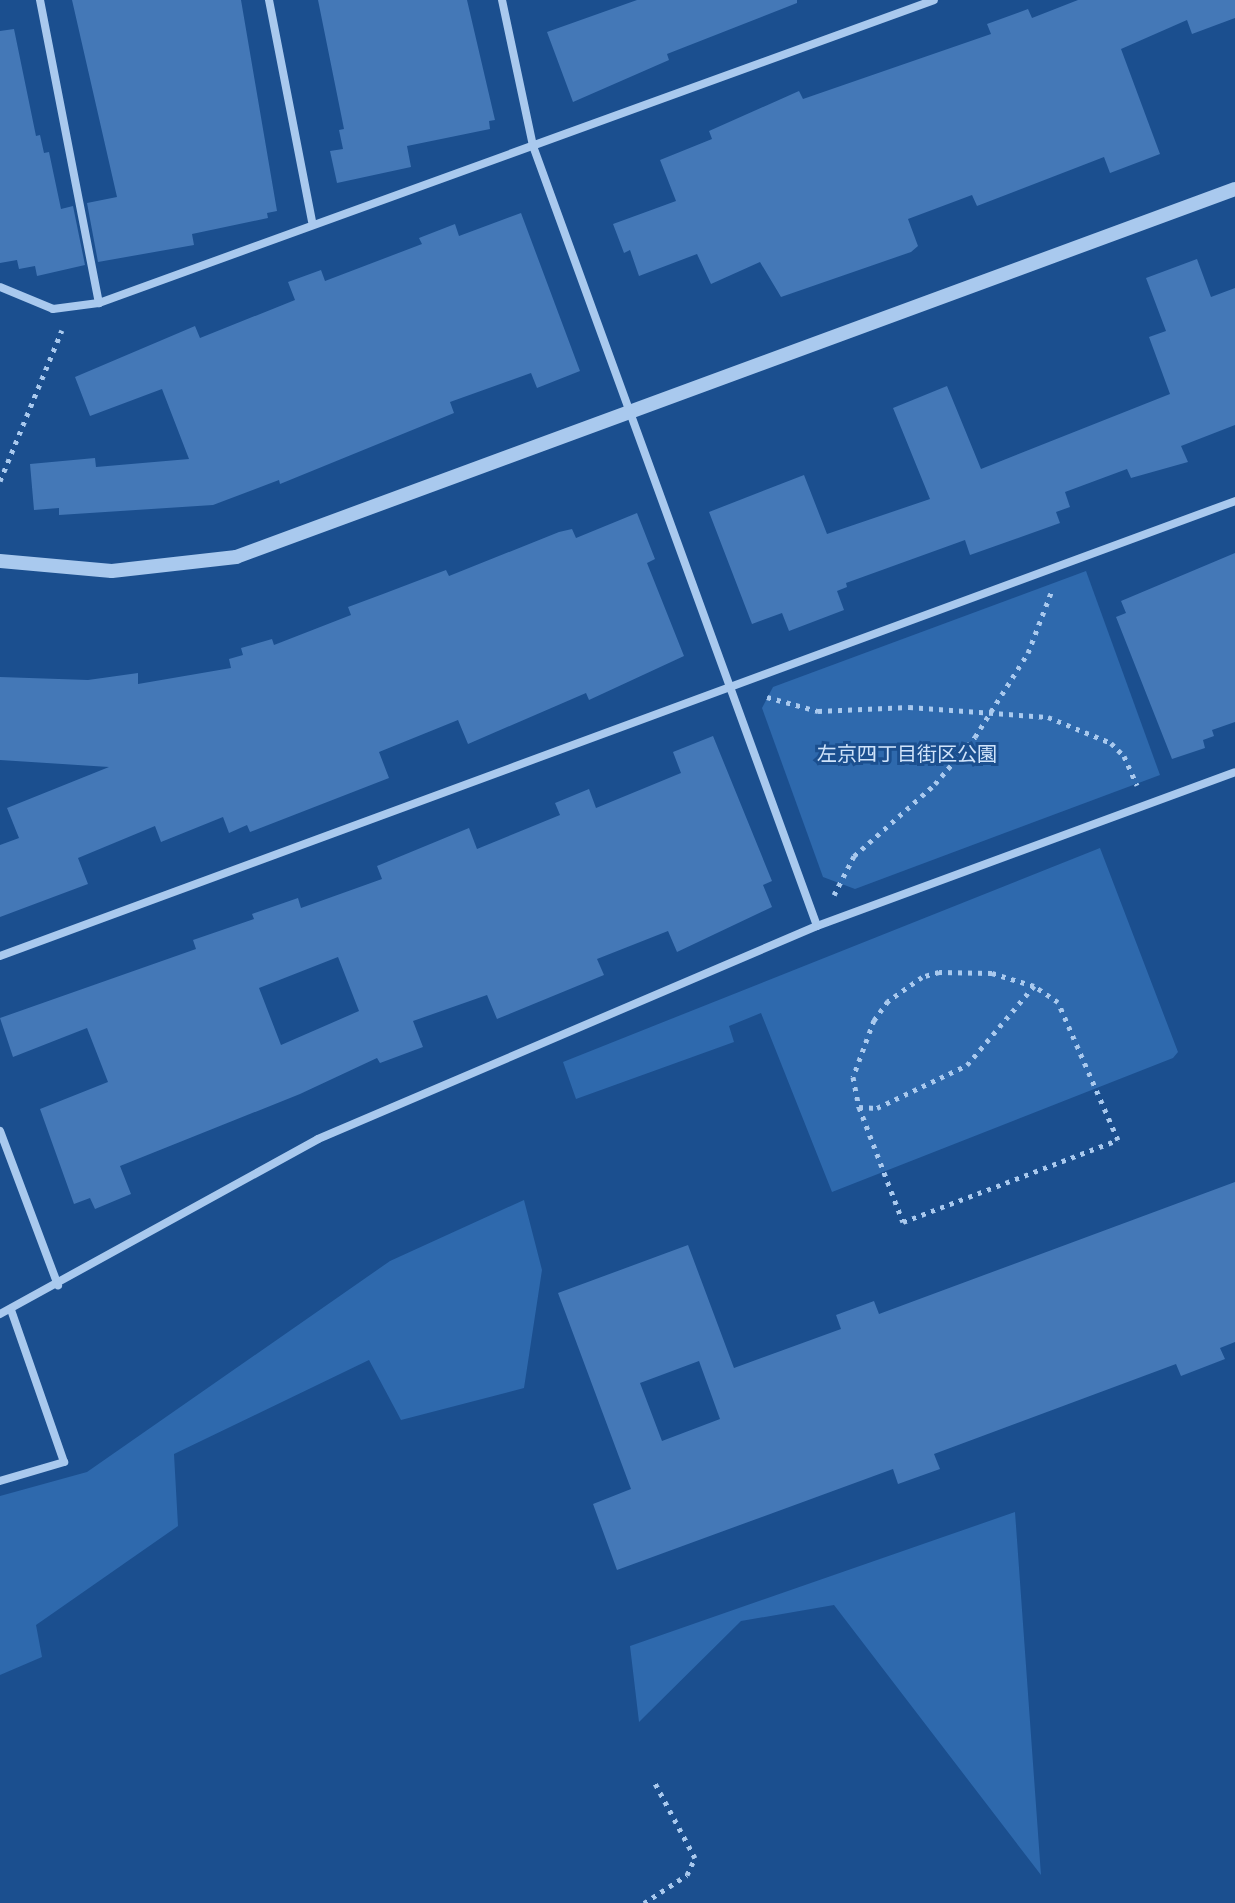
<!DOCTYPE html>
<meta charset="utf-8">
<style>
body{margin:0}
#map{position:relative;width:1235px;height:1903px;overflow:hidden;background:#1b4f8f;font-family:Mulish,"Noto Sans JP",sans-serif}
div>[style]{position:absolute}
.green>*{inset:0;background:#2e69ad}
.building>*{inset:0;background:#4478b7}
.path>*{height:5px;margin-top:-2.5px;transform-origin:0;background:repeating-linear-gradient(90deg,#a9c9ee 0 4px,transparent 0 10px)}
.minor>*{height:8px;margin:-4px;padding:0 4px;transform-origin:4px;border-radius:4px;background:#a9c9ee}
.tertiary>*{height:14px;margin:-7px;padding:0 7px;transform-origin:7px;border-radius:7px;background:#a9c9ee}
span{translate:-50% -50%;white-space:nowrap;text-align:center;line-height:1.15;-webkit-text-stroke:6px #1b4f8f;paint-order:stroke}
.park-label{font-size:20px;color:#cfe3fa}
</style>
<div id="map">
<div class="green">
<div style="clip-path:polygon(1086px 571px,1160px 775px,855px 889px,823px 877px,762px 708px,773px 687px)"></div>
<div style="clip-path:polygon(1100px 848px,1178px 1052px,1173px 1058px,832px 1192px,761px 1013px,729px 1026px,734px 1042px,576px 1099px,563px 1062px)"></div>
<div style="clip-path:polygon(524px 1200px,542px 1270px,524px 1388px,401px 1420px,369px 1360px,174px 1454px,178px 1526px,36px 1625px,42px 1657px,0 1675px,0 1496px,87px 1472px,390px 1261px)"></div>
<div style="clip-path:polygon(1015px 1512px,1041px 1875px,834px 1605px,741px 1621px,639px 1722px,630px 1646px)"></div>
</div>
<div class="building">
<div style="clip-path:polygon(72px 0,241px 0,277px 211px,267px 213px,268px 218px,192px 234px,194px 245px,98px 262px,87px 203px,117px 197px)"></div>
<div style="clip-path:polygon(318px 0,467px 0,495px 120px,489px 121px,490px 129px,407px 146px,411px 167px,337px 183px,330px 151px,343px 149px,339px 130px,344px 129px)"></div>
<div style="clip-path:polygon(637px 0,797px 0,797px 3px,667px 54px,669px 60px,573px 102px,547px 32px)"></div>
<div style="clip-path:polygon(1078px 0,1235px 0,1235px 18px,1192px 34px,1187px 20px,1121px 49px,1160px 154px,1110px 173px,1104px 157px,977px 206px,972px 195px,908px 219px,918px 246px,911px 252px,781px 297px,760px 262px,711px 284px,697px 254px,639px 276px,630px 250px,624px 253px,613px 224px,676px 201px,660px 160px,712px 139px,709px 131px,799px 91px,803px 99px,991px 34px,987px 24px,1028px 9px,1032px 18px)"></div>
<div style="clip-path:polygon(14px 29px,36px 136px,40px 135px,44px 153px,49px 152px,61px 209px,73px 206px,85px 265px,37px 276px,35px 266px,19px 269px,17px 260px,0 263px,0 31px)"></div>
<div style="clip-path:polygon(521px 213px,580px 371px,537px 388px,531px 373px,450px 402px,454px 413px,280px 484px,279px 480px,213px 505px,59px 515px,59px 508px,34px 510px,30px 464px,95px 458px,96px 467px,189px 459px,162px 389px,90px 416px,75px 377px,195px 326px,200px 338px,295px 300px,288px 282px,321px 270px,325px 281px,422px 244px,419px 238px,455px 224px,459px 236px)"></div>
<div style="clip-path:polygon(1197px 259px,1211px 297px,1235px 288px,1235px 425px,1181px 446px,1188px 462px,1131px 478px,1127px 469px,1065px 492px,1070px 507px,1056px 512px,1060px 523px,970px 555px,965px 540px,846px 583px,847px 587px,837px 591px,844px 610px,789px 631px,782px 613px,752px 624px,709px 512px,804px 475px,827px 534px,930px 499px,893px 408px,947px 386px,981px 469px,1170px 394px,1149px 337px,1166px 331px,1146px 278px)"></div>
<div style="clip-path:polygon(637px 513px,655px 559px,647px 563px,684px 656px,589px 700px,586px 693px,468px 744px,458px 720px,379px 752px,389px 778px,250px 832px,247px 825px,229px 833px,223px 817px,161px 842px,155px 826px,78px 858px,88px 884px,0 917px,0 845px,19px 838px,7px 808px,109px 767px,0 760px,0 677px,88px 680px,138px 673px,138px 684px,231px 668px,229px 659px,243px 655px,241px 648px,272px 639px,274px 645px,351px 615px,348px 607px,383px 594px,446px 570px,449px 576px,559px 532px,572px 529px,576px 538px)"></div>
<div style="clip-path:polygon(1235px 553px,1235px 722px,1212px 730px,1214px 736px,1203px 740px,1205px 748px,1172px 759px,1116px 617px,1126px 613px,1121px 601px)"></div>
<div style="clip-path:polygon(evenodd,713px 736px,772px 881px,763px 885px,772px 907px,677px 952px,668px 931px,597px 959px,604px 975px,497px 1019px,487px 995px,413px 1021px,423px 1047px,380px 1063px,377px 1058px,300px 1094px,120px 1166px,131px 1194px,95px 1209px,90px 1198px,74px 1204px,40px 1109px,108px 1082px,87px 1028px,13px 1057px,0 1018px,196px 949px,193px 940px,254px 919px,252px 914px,298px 898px,301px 908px,382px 879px,377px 866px,469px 828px,477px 849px,560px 815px,555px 803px,589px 789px,596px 808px,681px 773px,673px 752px,713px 736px,338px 957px,359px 1011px,281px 1045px,259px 988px,338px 957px)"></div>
<div style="clip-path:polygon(evenodd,1235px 1182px,1235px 1342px,1220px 1348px,1225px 1359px,1181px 1376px,1176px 1364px,934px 1454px,940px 1469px,898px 1484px,893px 1469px,617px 1570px,593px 1504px,631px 1489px,558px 1293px,688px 1245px,734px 1368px,841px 1329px,836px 1315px,874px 1301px,879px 1314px,1235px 1182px,699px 1361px,720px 1419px,662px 1441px,640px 1383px,699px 1361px)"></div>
</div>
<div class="path">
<div style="left:0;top:481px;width:163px;rotate:-67.7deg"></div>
<div style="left:767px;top:697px;width:53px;rotate:15.4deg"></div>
<div style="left:818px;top:711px;width:91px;rotate:-2.5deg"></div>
<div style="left:909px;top:707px;width:139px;rotate:4.1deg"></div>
<div style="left:1048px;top:717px;width:68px;rotate:22.4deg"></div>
<div style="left:1111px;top:743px;width:18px;rotate:45deg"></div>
<div style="left:1124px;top:756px;width:32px;rotate:66deg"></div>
<div style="left:834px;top:895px;width:44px;rotate:-62.9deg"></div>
<div style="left:854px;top:856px;width:108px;rotate:-41.6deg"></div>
<div style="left:935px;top:784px;width:62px;rotate:-49.6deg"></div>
<div style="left:975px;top:737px;width:99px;rotate:-57.8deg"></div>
<div style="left:1028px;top:653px;width:67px;rotate:-69.1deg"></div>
<div style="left:859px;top:1107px;width:123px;rotate:69.1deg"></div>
<div style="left:903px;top:1222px;width:230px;rotate:-20.9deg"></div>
<div style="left:1118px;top:1140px;width:150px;rotate:-113.5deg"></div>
<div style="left:1058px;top:1002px;width:29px;rotate:-146deg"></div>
<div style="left:1034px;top:986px;width:44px;rotate:-162.8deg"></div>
<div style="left:992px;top:973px;width:53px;rotate:-178.9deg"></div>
<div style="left:939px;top:972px;width:18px;rotate:164deg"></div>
<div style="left:922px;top:977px;width:42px;rotate:144.8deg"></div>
<div style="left:888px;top:1001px;width:24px;rotate:126deg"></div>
<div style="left:874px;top:1020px;width:61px;rotate:110.2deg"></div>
<div style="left:853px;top:1077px;width:31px;rotate:79deg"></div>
<div style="left:859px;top:1107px;width:18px;rotate:3deg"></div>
<div style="left:877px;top:1108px;width:100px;rotate:-25.5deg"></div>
<div style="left:967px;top:1065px;width:104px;rotate:-49.7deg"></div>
<div style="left:644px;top:1903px;width:51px;rotate:-33.1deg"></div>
<div style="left:687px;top:1875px;width:19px;rotate:-65deg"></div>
<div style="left:695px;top:1858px;width:85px;rotate:-118.1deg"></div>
</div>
<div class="minor">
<div style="left:40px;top:0;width:309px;rotate:79deg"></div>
<div style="left:269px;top:0;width:225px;rotate:79deg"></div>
<div style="left:502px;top:0;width:149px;rotate:78deg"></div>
<div style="left:533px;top:146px;width:830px;rotate:69.99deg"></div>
<div style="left:0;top:287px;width:57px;rotate:22.5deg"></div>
<div style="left:53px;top:309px;width:46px;rotate:-7.4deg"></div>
<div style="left:99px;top:303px;width:888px;rotate:-19.94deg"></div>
<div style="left:0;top:956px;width:1316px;rotate:-20.22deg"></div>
<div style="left:0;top:1131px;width:165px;rotate:69.4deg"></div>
<div style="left:0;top:1314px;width:363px;rotate:-28.8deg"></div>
<div style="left:318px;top:1139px;width:543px;rotate:-23.12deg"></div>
<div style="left:817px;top:926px;width:445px;rotate:-20.2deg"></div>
<div style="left:0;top:1481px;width:67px;rotate:-16.5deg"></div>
<div style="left:64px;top:1462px;width:161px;rotate:-109.2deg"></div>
</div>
<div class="tertiary">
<div style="left:0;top:561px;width:112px;rotate:5.1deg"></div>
<div style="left:112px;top:571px;width:125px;rotate:-6.4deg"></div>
<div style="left:236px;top:557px;width:1065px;rotate:-20.22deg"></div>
</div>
<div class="park-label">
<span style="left:907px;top:753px">左京四丁目街区公園</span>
</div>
</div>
